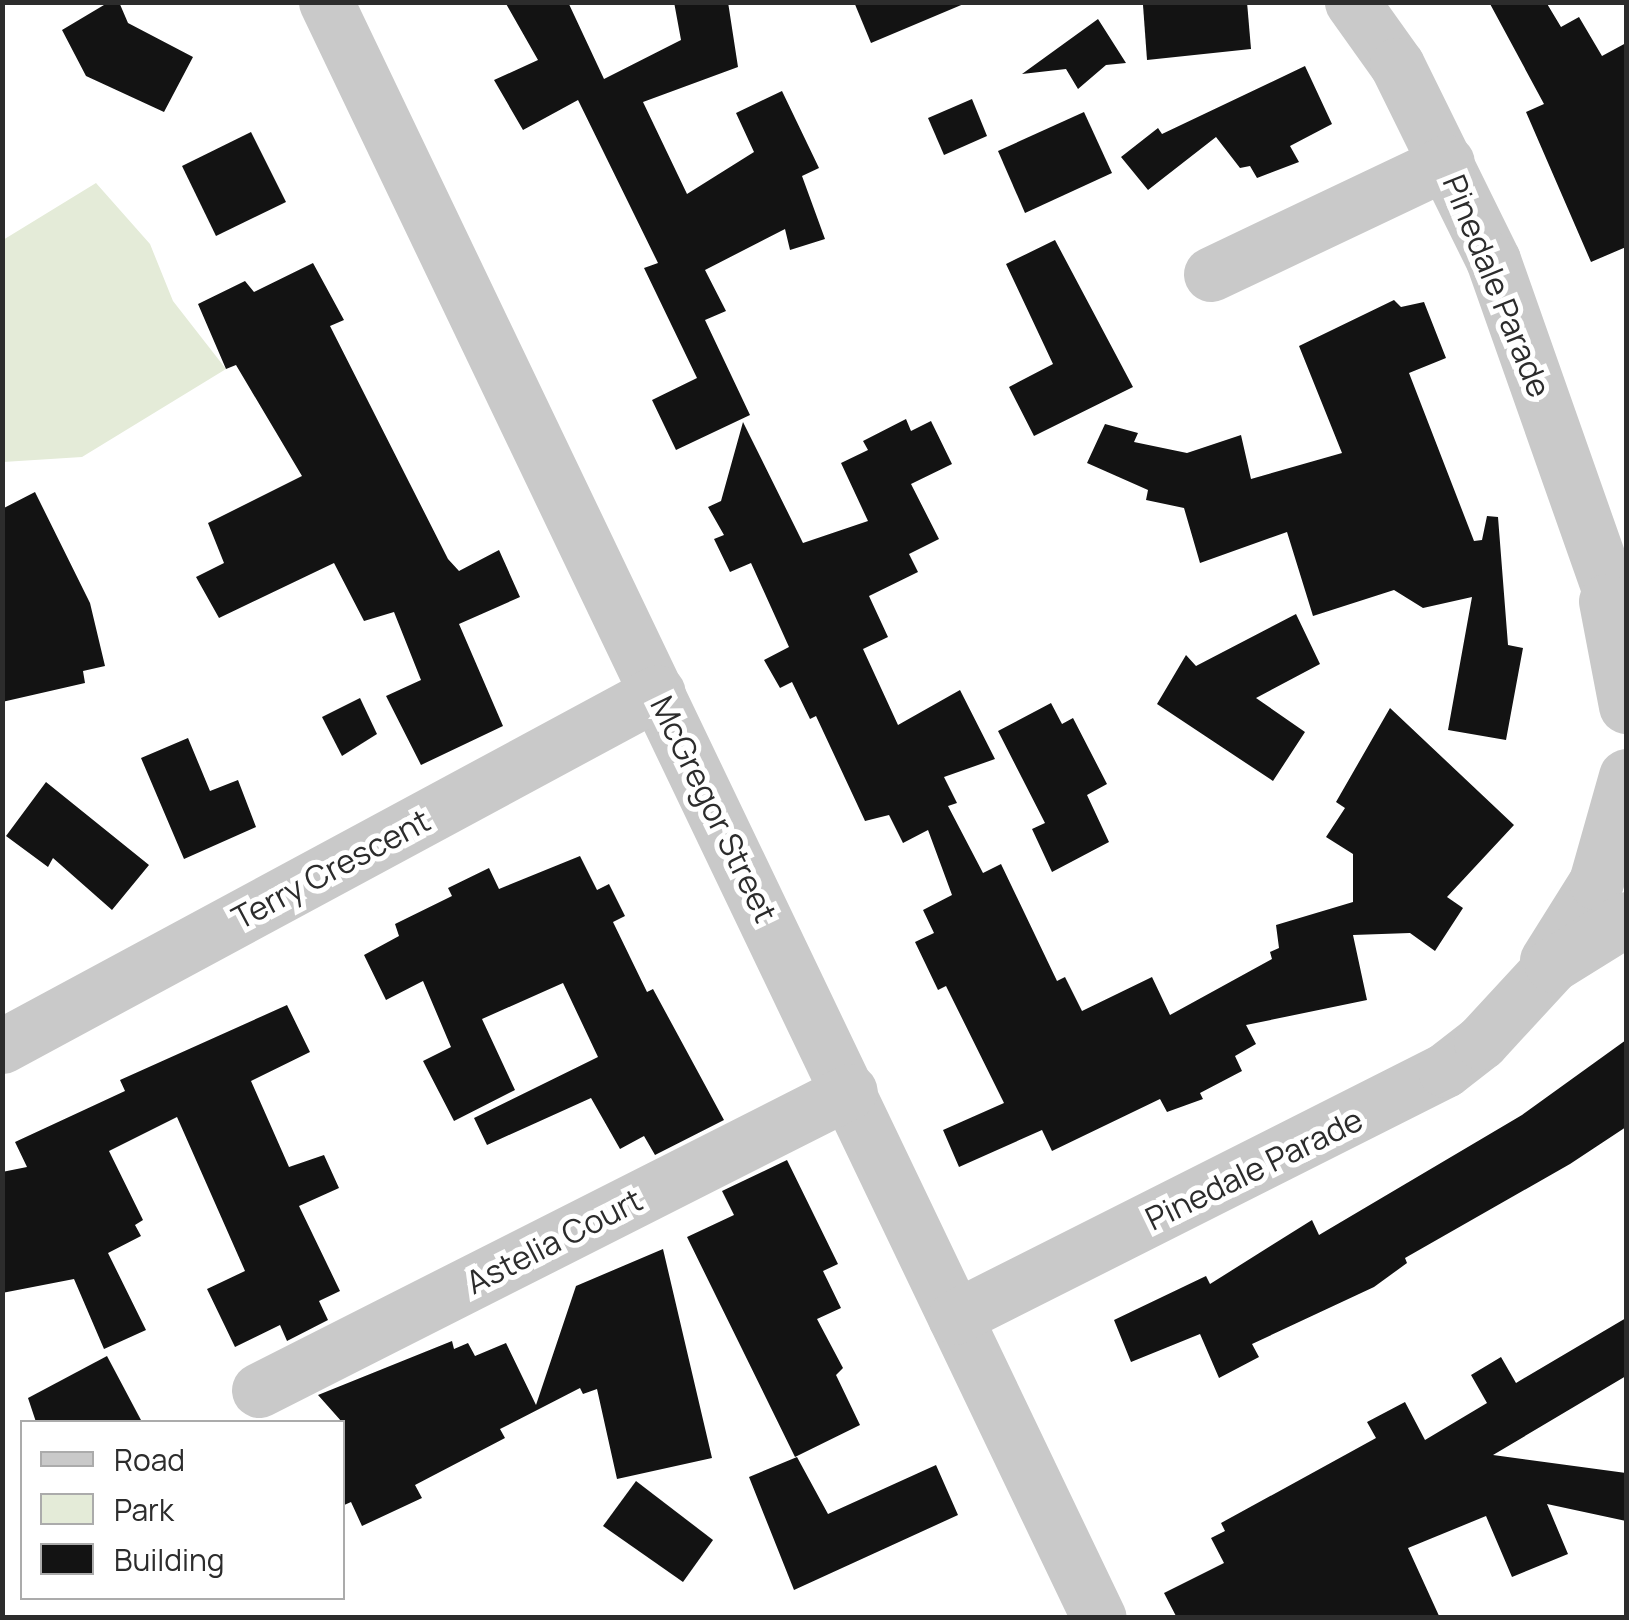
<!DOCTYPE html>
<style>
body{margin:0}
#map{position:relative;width:1629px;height:1620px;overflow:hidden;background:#fff;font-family:Manrope,sans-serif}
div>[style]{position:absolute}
.green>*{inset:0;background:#e4ebd8}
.building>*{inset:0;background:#131313}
.minor>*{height:55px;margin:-27.5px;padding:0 27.5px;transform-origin:27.5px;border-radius:27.5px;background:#c9c9c9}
span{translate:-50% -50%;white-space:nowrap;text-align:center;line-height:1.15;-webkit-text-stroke:10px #fff;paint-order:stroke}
.street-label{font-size:32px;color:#2c2c2c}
.frame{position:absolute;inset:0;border:5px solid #2c2c2c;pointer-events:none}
.legend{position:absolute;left:20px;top:1420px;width:325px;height:180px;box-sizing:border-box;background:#fff;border:2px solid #ababab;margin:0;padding:12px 18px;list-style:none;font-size:30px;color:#2c2c2c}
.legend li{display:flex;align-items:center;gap:20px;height:50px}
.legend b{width:50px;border:2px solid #ababab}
</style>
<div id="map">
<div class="green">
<div style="clip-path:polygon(96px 183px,150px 244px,173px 301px,226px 369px,82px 457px,3px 462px,3px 240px)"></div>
</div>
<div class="building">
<div style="clip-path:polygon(109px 2px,119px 2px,128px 23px,193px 57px,164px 112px,86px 76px,62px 30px)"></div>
<div style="clip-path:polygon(505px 2px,568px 2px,604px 79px,681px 40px,674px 2px,728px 2px,738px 67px,643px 102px,687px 194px,754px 152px,736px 113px,782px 91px,819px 168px,802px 176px,825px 239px,790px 250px,785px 229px,705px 270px,726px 311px,705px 320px,750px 415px,676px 450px,652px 400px,697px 378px,644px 268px,658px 263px,578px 100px,523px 130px,494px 80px,538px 60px)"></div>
<div style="clip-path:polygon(854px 2px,966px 2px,966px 3px,871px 43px)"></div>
<div style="clip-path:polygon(1247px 2px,1251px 49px,1147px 60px,1143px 5px)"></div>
<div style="clip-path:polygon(1489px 2px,1546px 2px,1561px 27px,1579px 17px,1602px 56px,1626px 43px,1626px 247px,1591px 262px,1526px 112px,1544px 104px)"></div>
<div style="clip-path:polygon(1098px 19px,1126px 63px,1106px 65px,1078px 89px,1066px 69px,1022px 74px)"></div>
<div style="clip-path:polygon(1305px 66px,1332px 124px,1290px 146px,1299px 162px,1257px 178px,1250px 166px,1240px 168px,1216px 137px,1148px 190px,1121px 157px,1158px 128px,1162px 134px)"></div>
<div style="clip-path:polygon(972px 99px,987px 136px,944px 155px,928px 118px)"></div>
<div style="clip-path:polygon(1084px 112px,1112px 173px,1025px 213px,998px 151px)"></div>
<div style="clip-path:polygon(251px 132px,286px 202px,216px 236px,182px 166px)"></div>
<div style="clip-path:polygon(1055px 240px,1133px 387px,1034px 436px,1009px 387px,1053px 364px,1006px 264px)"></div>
<div style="clip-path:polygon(313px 263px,344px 320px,330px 326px,448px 559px,459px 571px,499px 550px,520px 597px,459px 624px,503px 726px,421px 765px,386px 696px,421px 680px,394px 612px,364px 621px,334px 563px,219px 618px,196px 577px,224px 563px,208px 523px,302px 476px,236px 365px,226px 369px,198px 304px,245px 281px,254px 292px)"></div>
<div style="clip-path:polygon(1394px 300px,1401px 307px,1424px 302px,1446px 358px,1409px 373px,1474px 541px,1482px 540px,1487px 516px,1498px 517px,1508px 645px,1523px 648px,1506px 740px,1448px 730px,1472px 597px,1423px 608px,1394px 590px,1313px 616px,1287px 532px,1200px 563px,1184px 508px,1146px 500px,1148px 490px,1087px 463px,1105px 424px,1138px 433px,1134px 442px,1187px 453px,1241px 435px,1251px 479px,1342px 453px,1299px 346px)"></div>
<div style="clip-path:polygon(906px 419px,911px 431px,931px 421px,952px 464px,911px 484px,939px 539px,909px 554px,918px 572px,869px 596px,888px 637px,863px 649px,898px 725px,960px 690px,995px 759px,944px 777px,957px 803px,948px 806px,983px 873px,1001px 864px,1057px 981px,1065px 977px,1082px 1011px,1152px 977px,1170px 1015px,1272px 959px,1270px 952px,1279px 948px,1276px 925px,1353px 902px,1353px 854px,1326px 837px,1345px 808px,1336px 802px,1390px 708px,1514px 825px,1447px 897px,1463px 908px,1435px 951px,1410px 933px,1353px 935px,1367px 1000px,1246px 1025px,1256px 1044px,1235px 1056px,1242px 1071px,1200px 1093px,1203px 1099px,1167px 1112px,1160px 1099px,1052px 1151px,1042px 1130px,959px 1167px,943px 1130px,1004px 1103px,946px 986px,938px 990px,915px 942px,934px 933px,923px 910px,952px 895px,928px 830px,903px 843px,889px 815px,865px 821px,816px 716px,810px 719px,792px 682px,780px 688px,764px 660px,789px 647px,751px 563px,730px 572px,714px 539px,724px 535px,708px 507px,721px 501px,743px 422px,803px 543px,868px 521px,841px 463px,868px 450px,863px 441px)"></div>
<div style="clip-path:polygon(35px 492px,90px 603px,105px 666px,83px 671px,85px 683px,2px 702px,2px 509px)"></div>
<div style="clip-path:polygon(1296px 614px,1320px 664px,1256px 698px,1305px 732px,1273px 781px,1157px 704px,1186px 655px,1196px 666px)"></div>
<div style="clip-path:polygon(360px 698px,377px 734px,342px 756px,322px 717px)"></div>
<div style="clip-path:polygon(1051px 703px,1062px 724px,1073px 718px,1107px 784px,1087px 795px,1109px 842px,1052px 872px,1032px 829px,1045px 823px,998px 731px)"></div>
<div style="clip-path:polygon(188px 738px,210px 791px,238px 780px,256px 827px,184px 859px,141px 758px)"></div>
<div style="clip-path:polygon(46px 782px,149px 865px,112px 910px,53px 858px,48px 867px,6px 836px)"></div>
<div style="clip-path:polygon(580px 856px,597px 890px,609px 884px,625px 916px,613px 922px,647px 992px,653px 989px,724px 1120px,655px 1155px,644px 1136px,620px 1149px,591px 1098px,487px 1145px,474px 1118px,598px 1057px,563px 983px,482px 1019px,515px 1090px,454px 1121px,423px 1061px,451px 1047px,423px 981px,386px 1000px,364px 955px,399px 936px,395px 924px,452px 896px,448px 888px,489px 868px,499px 889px)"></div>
<div style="clip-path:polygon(287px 1005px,310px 1052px,251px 1081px,289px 1167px,324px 1155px,339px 1188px,299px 1206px,340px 1291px,319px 1301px,328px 1320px,287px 1341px,280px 1325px,235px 1347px,207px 1289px,245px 1271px,177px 1117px,109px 1151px,143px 1220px,135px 1225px,141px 1236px,108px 1253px,146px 1330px,104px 1349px,74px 1279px,2px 1293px,2px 1172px,27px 1167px,15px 1142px,125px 1091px,120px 1080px)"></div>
<div style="clip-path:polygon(1626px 1040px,1626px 1127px,1570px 1164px,1405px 1258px,1407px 1263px,1374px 1287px,1252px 1344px,1259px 1357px,1219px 1378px,1200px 1334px,1131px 1362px,1114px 1320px,1206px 1276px,1210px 1284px,1312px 1220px,1319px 1235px,1522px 1115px)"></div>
<div style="clip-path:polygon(787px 1160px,838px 1264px,823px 1271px,841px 1308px,817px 1319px,843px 1368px,836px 1375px,860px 1425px,795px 1457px,687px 1237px,734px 1215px,722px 1191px)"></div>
<div style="clip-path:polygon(663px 1249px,712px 1458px,617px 1479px,597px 1389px,583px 1394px,580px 1388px,500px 1429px,505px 1438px,415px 1485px,422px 1498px,362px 1526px,351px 1502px,342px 1506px,342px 1422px,318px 1395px,452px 1341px,454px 1349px,468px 1343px,475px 1356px,506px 1343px,536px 1405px,576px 1286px)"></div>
<div style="clip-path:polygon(1626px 1318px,1626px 1376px,1493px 1455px,1626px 1473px,1626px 1521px,1547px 1504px,1568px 1554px,1512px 1577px,1486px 1516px,1408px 1548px,1440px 1618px,1177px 1618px,1164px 1593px,1224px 1563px,1211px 1538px,1225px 1531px,1221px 1523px,1376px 1438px,1367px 1422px,1405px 1402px,1425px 1440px,1487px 1403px,1471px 1375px,1501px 1357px,1516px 1383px)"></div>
<div style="clip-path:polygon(107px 1356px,142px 1422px,36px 1422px,28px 1398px)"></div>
<div style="clip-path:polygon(797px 1457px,828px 1514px,936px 1465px,958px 1515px,794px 1590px,749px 1477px)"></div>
<div style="clip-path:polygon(636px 1481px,713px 1540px,683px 1582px,603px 1526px)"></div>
</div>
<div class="minor">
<div style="left:326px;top:2px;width:1791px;rotate:64.44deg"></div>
<div style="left:1352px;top:2px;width:77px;rotate:54.5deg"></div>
<div style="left:1397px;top:65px;width:217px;rotate:63.8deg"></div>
<div style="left:1493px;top:260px;width:401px;rotate:70.6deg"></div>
<div style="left:1211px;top:274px;width:261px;rotate:-25.4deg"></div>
<div style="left:1606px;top:601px;width:107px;rotate:79.2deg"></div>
<div style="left:1547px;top:960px;width:92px;rotate:-57.9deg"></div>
<div style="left:1596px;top:882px;width:110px;rotate:-74.2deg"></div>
<div style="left:2px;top:1046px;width:745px;rotate:-28.35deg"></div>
<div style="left:955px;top:1317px;width:549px;rotate:-26.75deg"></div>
<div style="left:1445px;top:1070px;width:46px;rotate:-37.9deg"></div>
<div style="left:1481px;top:1042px;width:105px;rotate:-47.3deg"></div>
<div style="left:1552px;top:965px;width:87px;rotate:-31.9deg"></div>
<div style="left:259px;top:1390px;width:662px;rotate:-26.84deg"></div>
</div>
<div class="street-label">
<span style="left:1497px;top:286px;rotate:68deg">Pinedale Parade</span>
<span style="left:714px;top:809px;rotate:64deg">McGregor Street</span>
<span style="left:331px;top:869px;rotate:-28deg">Terry Crescent</span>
<span style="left:1254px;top:1169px;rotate:-26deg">Pinedale Parade</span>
<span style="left:554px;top:1241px;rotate:-27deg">Astelia Court</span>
</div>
<div class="frame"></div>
<ul class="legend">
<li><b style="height:12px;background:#c9c9c9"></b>Road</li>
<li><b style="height:28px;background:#e4ebd8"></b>Park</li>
<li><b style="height:28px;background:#131313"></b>Building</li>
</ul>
</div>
